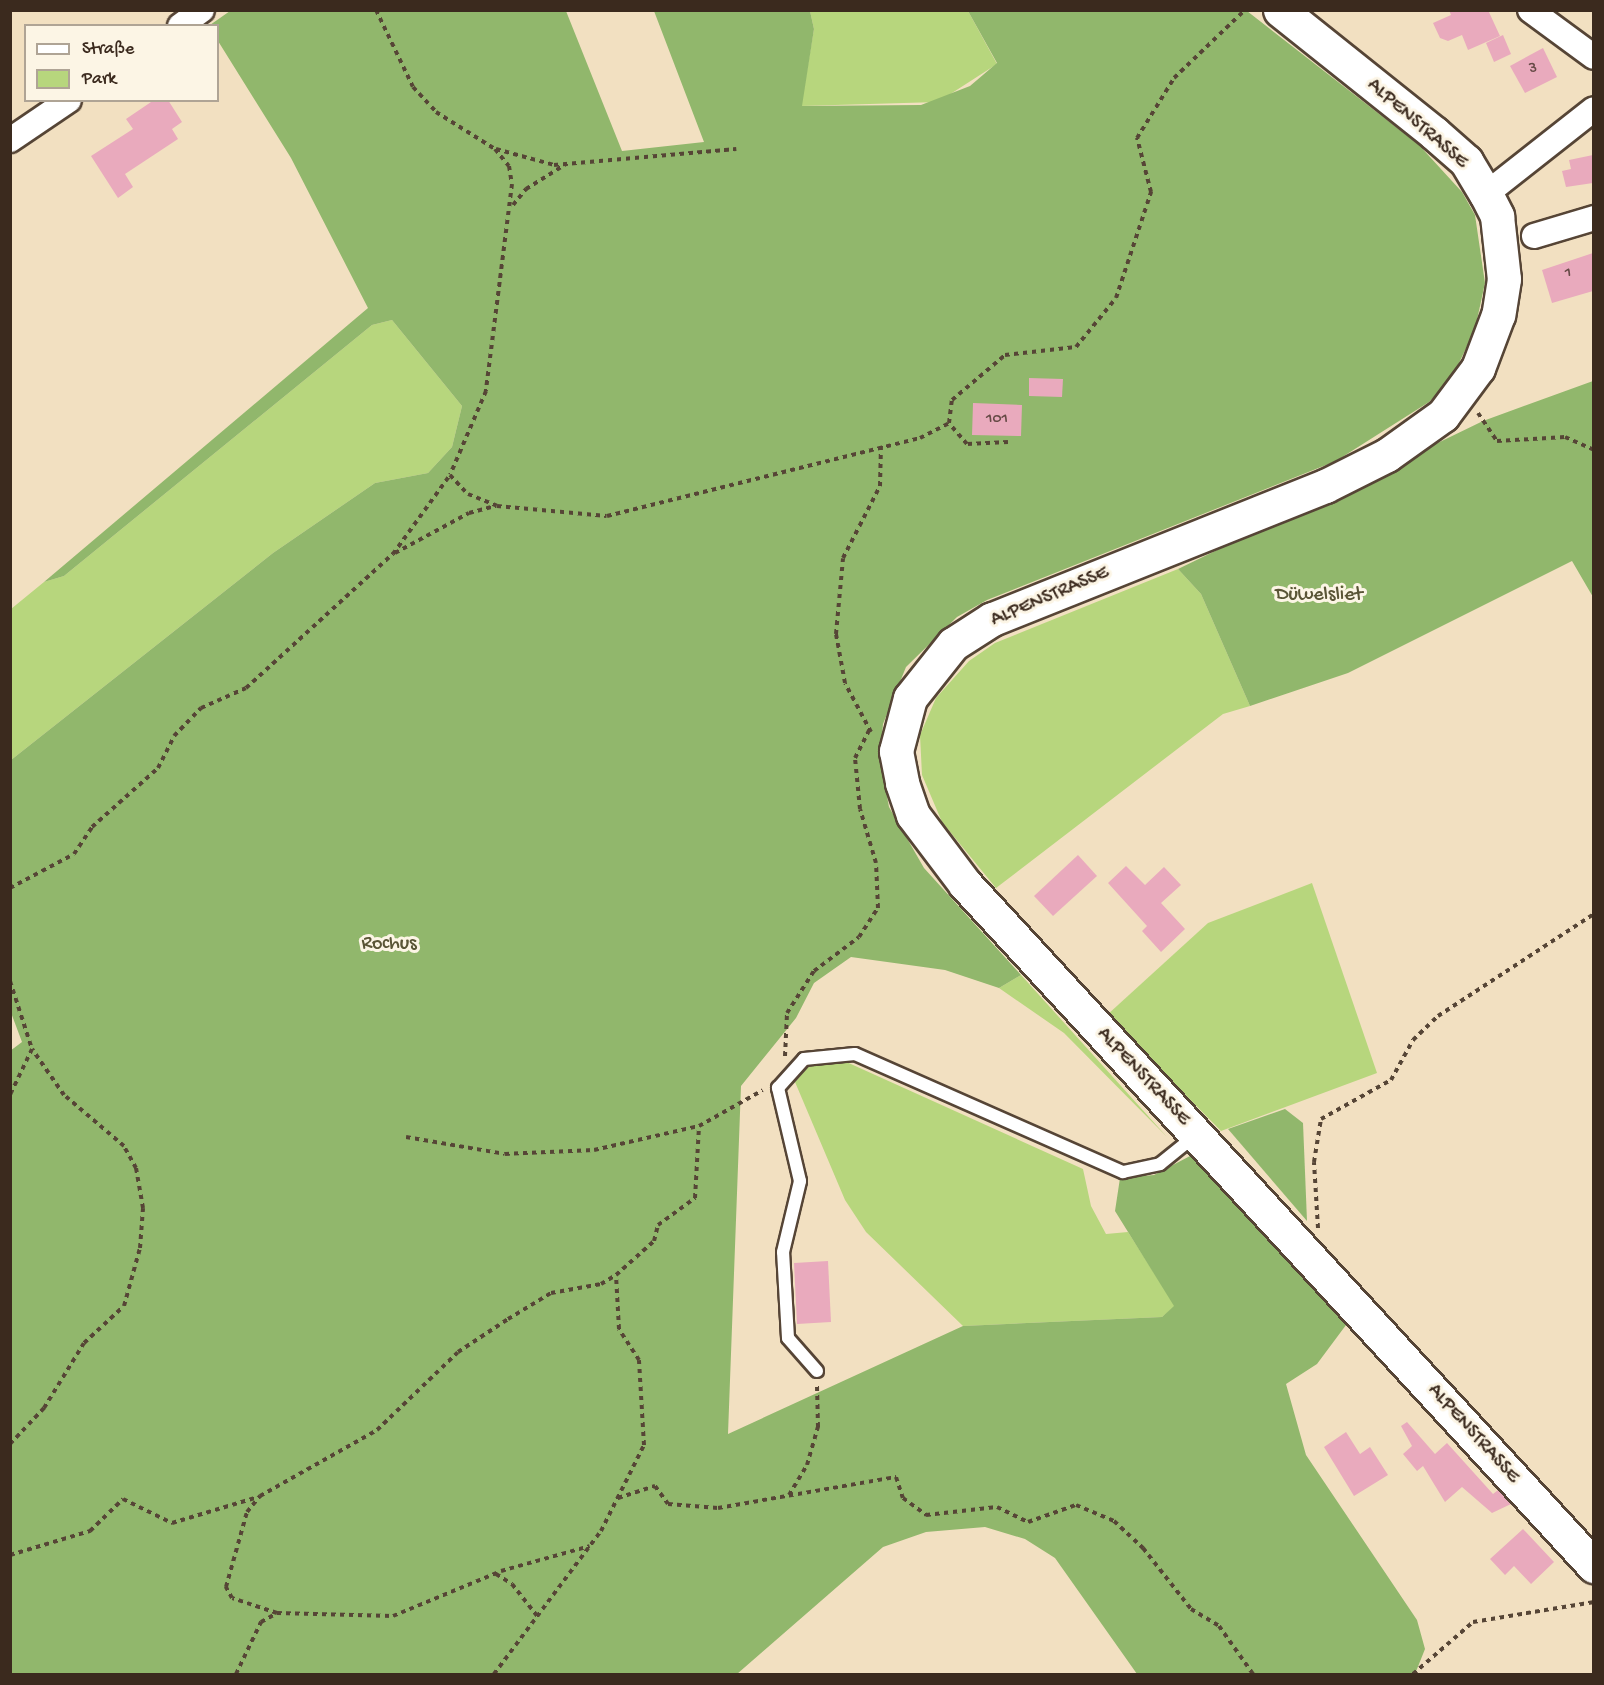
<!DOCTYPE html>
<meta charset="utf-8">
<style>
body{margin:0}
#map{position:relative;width:1604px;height:1685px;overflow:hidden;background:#f2e0c1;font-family:"Gochi Hand",sans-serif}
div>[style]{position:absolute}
.green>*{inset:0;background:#b7d67d}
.forest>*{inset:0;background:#91b76c}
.building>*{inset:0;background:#e9aabd}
.path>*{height:4px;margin-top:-2px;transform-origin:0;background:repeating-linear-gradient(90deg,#564536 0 4.5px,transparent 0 9px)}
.roads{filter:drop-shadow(2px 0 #564536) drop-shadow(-2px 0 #564536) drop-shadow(0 2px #564536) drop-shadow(0 -2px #564536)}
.lane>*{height:12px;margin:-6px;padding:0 6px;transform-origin:6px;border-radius:6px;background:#fff}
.street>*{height:24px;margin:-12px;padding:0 12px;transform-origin:12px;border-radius:12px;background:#fff}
.secondary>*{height:33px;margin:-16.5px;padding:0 16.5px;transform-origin:16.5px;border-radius:16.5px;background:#fff}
span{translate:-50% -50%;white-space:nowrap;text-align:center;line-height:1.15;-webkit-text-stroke:6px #fcf5e5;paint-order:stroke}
.number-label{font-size:16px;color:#664a46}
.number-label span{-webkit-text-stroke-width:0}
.street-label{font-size:20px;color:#3b2a1e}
.park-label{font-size:20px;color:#5a5536}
.frame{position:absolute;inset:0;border:12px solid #3b2a1e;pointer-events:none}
.legend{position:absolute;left:24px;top:24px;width:195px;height:78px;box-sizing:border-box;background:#fcf5e5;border:2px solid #afa495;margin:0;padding:8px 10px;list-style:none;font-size:18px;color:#3b2a1e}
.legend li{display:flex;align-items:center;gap:12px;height:30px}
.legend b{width:30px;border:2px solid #afa495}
</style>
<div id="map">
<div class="green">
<div style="clip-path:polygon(810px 11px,968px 11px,997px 64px,938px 102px,801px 106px,814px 29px)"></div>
<div style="clip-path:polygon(392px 320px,462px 406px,452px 447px,428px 473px,375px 483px,273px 553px,11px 760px,11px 609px,44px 582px,64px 576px,372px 325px)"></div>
<div style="clip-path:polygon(1178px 569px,1201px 594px,1250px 706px,1223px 714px,996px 888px,942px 822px,922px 775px,920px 735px,936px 698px,969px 661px,995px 643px)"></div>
<div style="clip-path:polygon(1312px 883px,1377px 1073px,1221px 1131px,1107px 1015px,1208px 923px)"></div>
<div style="clip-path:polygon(1021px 975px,1167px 1137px,1064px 1033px,999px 988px)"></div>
<div style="clip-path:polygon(842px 1060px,1083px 1169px,1091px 1206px,1106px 1234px,1128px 1232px,1175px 1306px,1162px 1317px,963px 1326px,866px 1232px,845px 1200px,795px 1082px,808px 1067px)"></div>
</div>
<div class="forest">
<div style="clip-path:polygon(230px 11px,566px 11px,622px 151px,704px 142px,654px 11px,810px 11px,814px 29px,802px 106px,921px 105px,970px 86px,997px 63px,968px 11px,1247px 11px,1419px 145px,1462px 192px,1475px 215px,1485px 283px,1475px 329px,1452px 378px,1429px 402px,1336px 461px,987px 600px,957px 617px,906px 667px,883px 724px,880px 759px,889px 807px,924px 868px,1021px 975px,999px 988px,945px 970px,851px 957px,814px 983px,796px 1018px,741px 1086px,728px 1434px,963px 1326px,1162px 1317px,1174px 1306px,1115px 1211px,1120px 1178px,1154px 1175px,1190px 1156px,1349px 1321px,1317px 1364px,1286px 1384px,1306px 1455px,1417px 1620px,1425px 1649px,1415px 1674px,1137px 1674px,1055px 1558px,1025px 1539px,985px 1527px,926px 1532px,883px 1547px,737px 1674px,11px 1674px,10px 1051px,22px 1042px,10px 1010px,11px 760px,273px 553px,375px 483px,428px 473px,452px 447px,462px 406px,392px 320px,372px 325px,64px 576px,44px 582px,368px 308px,291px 158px,218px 41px,218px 26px,210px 25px)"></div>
<div style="clip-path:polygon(1593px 381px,1593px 597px,1572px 561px,1348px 673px,1250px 706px,1201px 594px,1178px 569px,1483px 421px)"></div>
<div style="clip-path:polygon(1285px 1109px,1303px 1123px,1307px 1221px,1228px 1129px)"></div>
</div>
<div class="building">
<div style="clip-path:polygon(1449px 10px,1488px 10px,1500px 36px,1468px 50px,1462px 35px,1448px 41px,1440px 38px,1433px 23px,1451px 15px)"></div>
<div style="clip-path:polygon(1503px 35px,1511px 54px,1494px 62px,1486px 43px)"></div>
<div style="clip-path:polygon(1543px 48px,1557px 77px,1525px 93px,1510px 66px)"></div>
<div style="clip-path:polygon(154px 100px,168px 100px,182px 122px,172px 129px,178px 139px,125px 174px,133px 187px,118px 198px,91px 156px,133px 129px,126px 119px)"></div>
<div style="clip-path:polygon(1593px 155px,1593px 183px,1566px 187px,1562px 171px,1571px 169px,1569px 160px)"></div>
<div style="clip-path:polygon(1593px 253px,1593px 291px,1552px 303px,1542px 270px)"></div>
<div style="clip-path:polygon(1029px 378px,1063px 379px,1062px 397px,1029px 396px)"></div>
<div style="clip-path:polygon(973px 403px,1022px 405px,1021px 436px,972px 435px)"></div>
<div style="clip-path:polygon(1078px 855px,1097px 876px,1053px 916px,1034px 896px)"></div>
<div style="clip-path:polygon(1126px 866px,1145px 885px,1164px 867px,1181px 885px,1161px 903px,1185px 929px,1161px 952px,1142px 931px,1147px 926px,1108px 883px)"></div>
<div style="clip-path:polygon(828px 1261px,831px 1322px,797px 1324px,794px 1263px)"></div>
<div style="clip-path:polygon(1407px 1422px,1435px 1454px,1447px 1443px,1493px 1494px,1498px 1490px,1511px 1504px,1492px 1513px,1462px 1487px,1445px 1502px,1423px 1466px,1417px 1471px,1403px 1454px,1412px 1446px,1401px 1426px)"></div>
<div style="clip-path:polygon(1346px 1432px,1360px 1454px,1370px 1447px,1388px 1475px,1354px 1496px,1324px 1447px)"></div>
<div style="clip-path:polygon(1523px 1529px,1554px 1562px,1531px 1584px,1514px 1566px,1505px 1575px,1490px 1559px)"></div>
</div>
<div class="path">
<div style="left:376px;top:10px;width:85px;rotate:64.3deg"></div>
<div style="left:413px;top:87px;width:34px;rotate:47deg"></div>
<div style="left:436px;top:112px;width:70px;rotate:32.1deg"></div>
<div style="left:495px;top:149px;width:22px;rotate:51deg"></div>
<div style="left:509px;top:166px;width:18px;rotate:81deg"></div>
<div style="left:512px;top:184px;width:209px;rotate:97.2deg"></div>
<div style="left:486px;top:391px;width:91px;rotate:113.2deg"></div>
<div style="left:496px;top:149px;width:60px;rotate:15.4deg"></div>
<div style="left:554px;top:165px;width:183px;rotate:-5deg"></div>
<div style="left:513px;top:205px;width:21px;rotate:-51deg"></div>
<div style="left:526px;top:189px;width:47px;rotate:-32deg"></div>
<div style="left:1478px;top:413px;width:34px;rotate:56deg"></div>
<div style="left:1497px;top:441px;width:68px;rotate:-3.4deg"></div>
<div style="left:1565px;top:437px;width:32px;rotate:24deg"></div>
<div style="left:1008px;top:442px;width:41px;rotate:177.2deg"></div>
<div style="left:967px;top:444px;width:28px;rotate:-131deg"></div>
<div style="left:949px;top:423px;width:23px;rotate:-83deg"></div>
<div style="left:952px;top:400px;width:70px;rotate:-40.3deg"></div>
<div style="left:1005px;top:355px;width:71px;rotate:-6.4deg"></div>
<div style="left:1076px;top:347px;width:63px;rotate:-50.8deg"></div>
<div style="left:1116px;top:298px;width:112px;rotate:-71.7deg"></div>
<div style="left:1151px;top:192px;width:56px;rotate:-104.5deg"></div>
<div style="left:1137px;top:138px;width:70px;rotate:-58.3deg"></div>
<div style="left:1174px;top:78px;width:98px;rotate:-43.8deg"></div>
<div style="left:395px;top:553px;width:84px;rotate:-28.4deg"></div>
<div style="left:469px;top:513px;width:28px;rotate:-15deg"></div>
<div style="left:871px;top:732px;width:55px;rotate:-118deg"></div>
<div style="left:845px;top:683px;width:50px;rotate:-100.4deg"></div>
<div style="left:836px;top:634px;width:76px;rotate:-84.7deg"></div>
<div style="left:843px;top:558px;width:81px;rotate:-62.8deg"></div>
<div style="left:880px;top:486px;width:40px;rotate:-88.6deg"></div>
<div style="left:10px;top:888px;width:72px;rotate:-28deg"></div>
<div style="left:74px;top:854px;width:32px;rotate:-56deg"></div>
<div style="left:92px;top:827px;width:89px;rotate:-41.8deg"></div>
<div style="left:158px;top:768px;width:36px;rotate:-63deg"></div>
<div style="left:174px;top:736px;width:39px;rotate:-46deg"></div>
<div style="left:201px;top:708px;width:49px;rotate:-24deg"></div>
<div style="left:246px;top:688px;width:199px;rotate:-42.4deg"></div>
<div style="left:393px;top:554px;width:97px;rotate:-54.2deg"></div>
<div style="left:450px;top:475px;width:26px;rotate:47deg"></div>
<div style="left:468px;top:494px;width:31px;rotate:22deg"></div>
<div style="left:497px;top:506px;width:110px;rotate:5.2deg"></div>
<div style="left:607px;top:516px;width:323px;rotate:-14deg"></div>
<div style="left:920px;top:438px;width:33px;rotate:-27deg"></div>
<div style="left:10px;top:981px;width:71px;rotate:72.1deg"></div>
<div style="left:32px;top:1049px;width:51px;rotate:115.6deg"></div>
<div style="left:785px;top:1056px;width:43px;rotate:-87.3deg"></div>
<div style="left:787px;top:1013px;width:50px;rotate:-57.3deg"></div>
<div style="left:814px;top:971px;width:56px;rotate:-37.1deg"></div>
<div style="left:859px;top:937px;width:35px;rotate:-57deg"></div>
<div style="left:878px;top:908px;width:45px;rotate:-92.5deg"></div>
<div style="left:876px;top:863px;width:56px;rotate:-106.5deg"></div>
<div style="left:860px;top:809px;width:51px;rotate:-95.6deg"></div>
<div style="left:855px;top:758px;width:31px;rotate:-63deg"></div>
<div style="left:406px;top:1137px;width:100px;rotate:9.7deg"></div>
<div style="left:505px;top:1154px;width:89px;rotate:-2.6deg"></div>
<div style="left:594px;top:1150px;width:108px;rotate:-12.9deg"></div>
<div style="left:699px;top:1126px;width:73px;rotate:-29.4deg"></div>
<div style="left:1318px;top:1228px;width:66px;rotate:-93.5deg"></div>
<div style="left:1314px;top:1162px;width:44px;rotate:-80.8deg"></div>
<div style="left:1321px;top:1119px;width:80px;rotate:-29.1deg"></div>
<div style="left:1391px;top:1080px;width:46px;rotate:-61.2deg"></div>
<div style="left:1413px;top:1040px;width:35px;rotate:-44deg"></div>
<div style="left:1438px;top:1016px;width:186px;rotate:-33.2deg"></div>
<div style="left:10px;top:1444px;width:50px;rotate:-46.6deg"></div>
<div style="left:44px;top:1408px;width:76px;rotate:-58.4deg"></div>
<div style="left:84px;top:1343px;width:54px;rotate:-42.8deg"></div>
<div style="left:124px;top:1306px;width:60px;rotate:-74.6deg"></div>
<div style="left:140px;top:1248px;width:40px;rotate:-85.7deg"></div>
<div style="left:143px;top:1208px;width:41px;rotate:-99.9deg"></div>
<div style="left:136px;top:1168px;width:25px;rotate:-119deg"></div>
<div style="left:124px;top:1146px;width:79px;rotate:-139.6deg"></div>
<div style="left:64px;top:1095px;width:56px;rotate:-124.8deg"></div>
<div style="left:789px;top:1495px;width:35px;rotate:-59deg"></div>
<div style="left:807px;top:1465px;width:40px;rotate:-74deg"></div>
<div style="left:818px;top:1427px;width:41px;rotate:-91.4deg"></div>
<div style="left:618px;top:1498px;width:39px;rotate:-18deg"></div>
<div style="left:655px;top:1486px;width:22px;rotate:54deg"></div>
<div style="left:668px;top:1504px;width:50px;rotate:4.6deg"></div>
<div style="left:718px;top:1508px;width:181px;rotate:-9.9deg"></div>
<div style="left:896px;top:1477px;width:22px;rotate:72deg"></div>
<div style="left:903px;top:1498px;width:29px;rotate:36deg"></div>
<div style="left:926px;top:1515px;width:71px;rotate:-6.4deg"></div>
<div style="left:997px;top:1507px;width:34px;rotate:26deg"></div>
<div style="left:1028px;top:1522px;width:51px;rotate:-19.5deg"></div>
<div style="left:1076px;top:1505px;width:41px;rotate:22.8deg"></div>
<div style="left:1114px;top:1521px;width:40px;rotate:43deg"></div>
<div style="left:1143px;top:1548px;width:78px;rotate:51.8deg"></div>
<div style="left:1191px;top:1609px;width:33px;rotate:31deg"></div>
<div style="left:1219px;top:1626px;width:59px;rotate:54.7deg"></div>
<div style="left:10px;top:1555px;width:84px;rotate:-16.7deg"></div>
<div style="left:90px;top:1531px;width:46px;rotate:-44.1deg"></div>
<div style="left:123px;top:1499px;width:55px;rotate:26.1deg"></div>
<div style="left:172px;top:1523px;width:90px;rotate:-16.8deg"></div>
<div style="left:496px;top:1574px;width:19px;rotate:32deg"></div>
<div style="left:512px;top:1584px;width:42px;rotate:51.8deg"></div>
<div style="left:277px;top:1613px;width:47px;rotate:-161.6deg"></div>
<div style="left:232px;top:1598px;width:13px;rotate:-119deg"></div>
<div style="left:226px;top:1587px;width:78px;rotate:-74.4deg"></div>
<div style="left:247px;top:1512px;width:21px;rotate:-51deg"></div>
<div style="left:260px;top:1496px;width:134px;rotate:-29.4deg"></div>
<div style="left:377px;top:1430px;width:112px;rotate:-43.9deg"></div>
<div style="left:458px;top:1352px;width:60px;rotate:-33.4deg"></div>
<div style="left:508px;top:1319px;width:50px;rotate:-31.2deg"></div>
<div style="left:551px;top:1293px;width:51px;rotate:-10.2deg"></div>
<div style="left:601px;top:1284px;width:17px;rotate:-31deg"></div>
<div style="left:236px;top:1674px;width:58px;rotate:-64.3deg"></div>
<div style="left:261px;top:1622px;width:18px;rotate:-29deg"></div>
<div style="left:277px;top:1613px;width:116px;rotate:1.5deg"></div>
<div style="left:393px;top:1616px;width:117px;rotate:-22.6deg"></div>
<div style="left:501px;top:1571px;width:92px;rotate:-15.7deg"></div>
<div style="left:494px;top:1674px;width:179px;rotate:-53.2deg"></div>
<div style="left:601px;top:1531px;width:96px;rotate:-63.4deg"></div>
<div style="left:644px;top:1445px;width:85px;rotate:-93.4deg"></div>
<div style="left:639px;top:1360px;width:37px;rotate:-123deg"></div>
<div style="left:619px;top:1329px;width:54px;rotate:-93.2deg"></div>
<div style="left:616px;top:1275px;width:51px;rotate:-41.8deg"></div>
<div style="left:654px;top:1241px;width:16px;rotate:-76deg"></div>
<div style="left:658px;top:1225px;width:46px;rotate:-36.1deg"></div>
<div style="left:695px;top:1198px;width:72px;rotate:-86.8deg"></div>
<div style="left:1413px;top:1674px;width:79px;rotate:-40.9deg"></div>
<div style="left:1473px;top:1622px;width:123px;rotate:-9.4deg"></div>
</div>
<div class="roads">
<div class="lane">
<div style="left:817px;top:1371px;width:44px;rotate:-131.3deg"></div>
<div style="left:788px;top:1338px;width:86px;rotate:-93.3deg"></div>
<div style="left:783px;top:1252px;width:73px;rotate:-76.5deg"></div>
<div style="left:800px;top:1181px;width:96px;rotate:-103.3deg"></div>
<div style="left:778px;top:1088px;width:39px;rotate:-48deg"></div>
<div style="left:804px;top:1059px;width:51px;rotate:-5.6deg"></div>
<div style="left:855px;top:1054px;width:293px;rotate:23.8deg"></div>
<div style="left:1123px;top:1172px;width:38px;rotate:-12deg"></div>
<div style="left:1160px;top:1164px;width:46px;rotate:-38.9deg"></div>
</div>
<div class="street">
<div style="left:1530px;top:10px;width:79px;rotate:36.3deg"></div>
<div style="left:180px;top:26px;width:27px;rotate:-36deg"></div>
<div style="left:10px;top:140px;width:71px;rotate:-34.1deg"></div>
<div style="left:1486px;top:194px;width:137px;rotate:-38.2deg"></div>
<div style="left:1534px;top:236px;width:63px;rotate:-16.7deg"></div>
</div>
<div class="secondary">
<div style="left:1280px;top:10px;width:197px;rotate:38.6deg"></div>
<div style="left:1434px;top:133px;width:43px;rotate:41.2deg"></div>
<div style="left:1466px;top:161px;width:39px;rotate:59deg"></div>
<div style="left:1486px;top:194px;width:25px;rotate:63deg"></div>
<div style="left:1497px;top:216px;width:63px;rotate:83.7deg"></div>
<div style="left:1504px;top:279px;width:36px;rotate:99deg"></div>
<div style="left:1498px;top:315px;width:57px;rotate:110.7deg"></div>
<div style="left:1478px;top:368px;width:59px;rotate:126.7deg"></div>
<div style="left:1443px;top:415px;width:69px;rotate:144.5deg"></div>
<div style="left:1387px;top:455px;width:69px;rotate:153.4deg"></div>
<div style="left:1325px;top:486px;width:359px;rotate:158.2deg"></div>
<div style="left:992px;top:619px;width:46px;rotate:147.3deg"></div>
<div style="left:953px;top:644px;width:69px;rotate:128.5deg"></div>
<div style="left:910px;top:698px;width:55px;rotate:104.8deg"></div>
<div style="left:896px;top:751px;width:33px;rotate:79deg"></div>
<div style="left:902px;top:783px;width:34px;rotate:71deg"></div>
<div style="left:913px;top:815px;width:86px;rotate:53deg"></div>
<div style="left:965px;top:884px;width:928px;rotate:47.32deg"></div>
</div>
</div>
<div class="number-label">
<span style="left:1533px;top:70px">3</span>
<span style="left:1568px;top:274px">1</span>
<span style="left:997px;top:420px">101</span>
</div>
<div class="street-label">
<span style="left:1417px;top:124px;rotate:41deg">ALPENSTRASSE</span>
<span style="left:1050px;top:597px;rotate:-23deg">ALPENSTRASSE</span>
<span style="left:1143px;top:1077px;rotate:47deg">ALPENSTRASSE</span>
<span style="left:1473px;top:1434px;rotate:48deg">ALPENSTRASSE</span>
</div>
<div class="park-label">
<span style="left:1319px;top:595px">Düwelsliet</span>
<span style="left:389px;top:944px">Rochus</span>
</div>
<div class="frame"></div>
<ul class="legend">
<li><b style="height:8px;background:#fff"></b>Straße</li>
<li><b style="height:16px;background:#b7d67d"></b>Park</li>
</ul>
</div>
